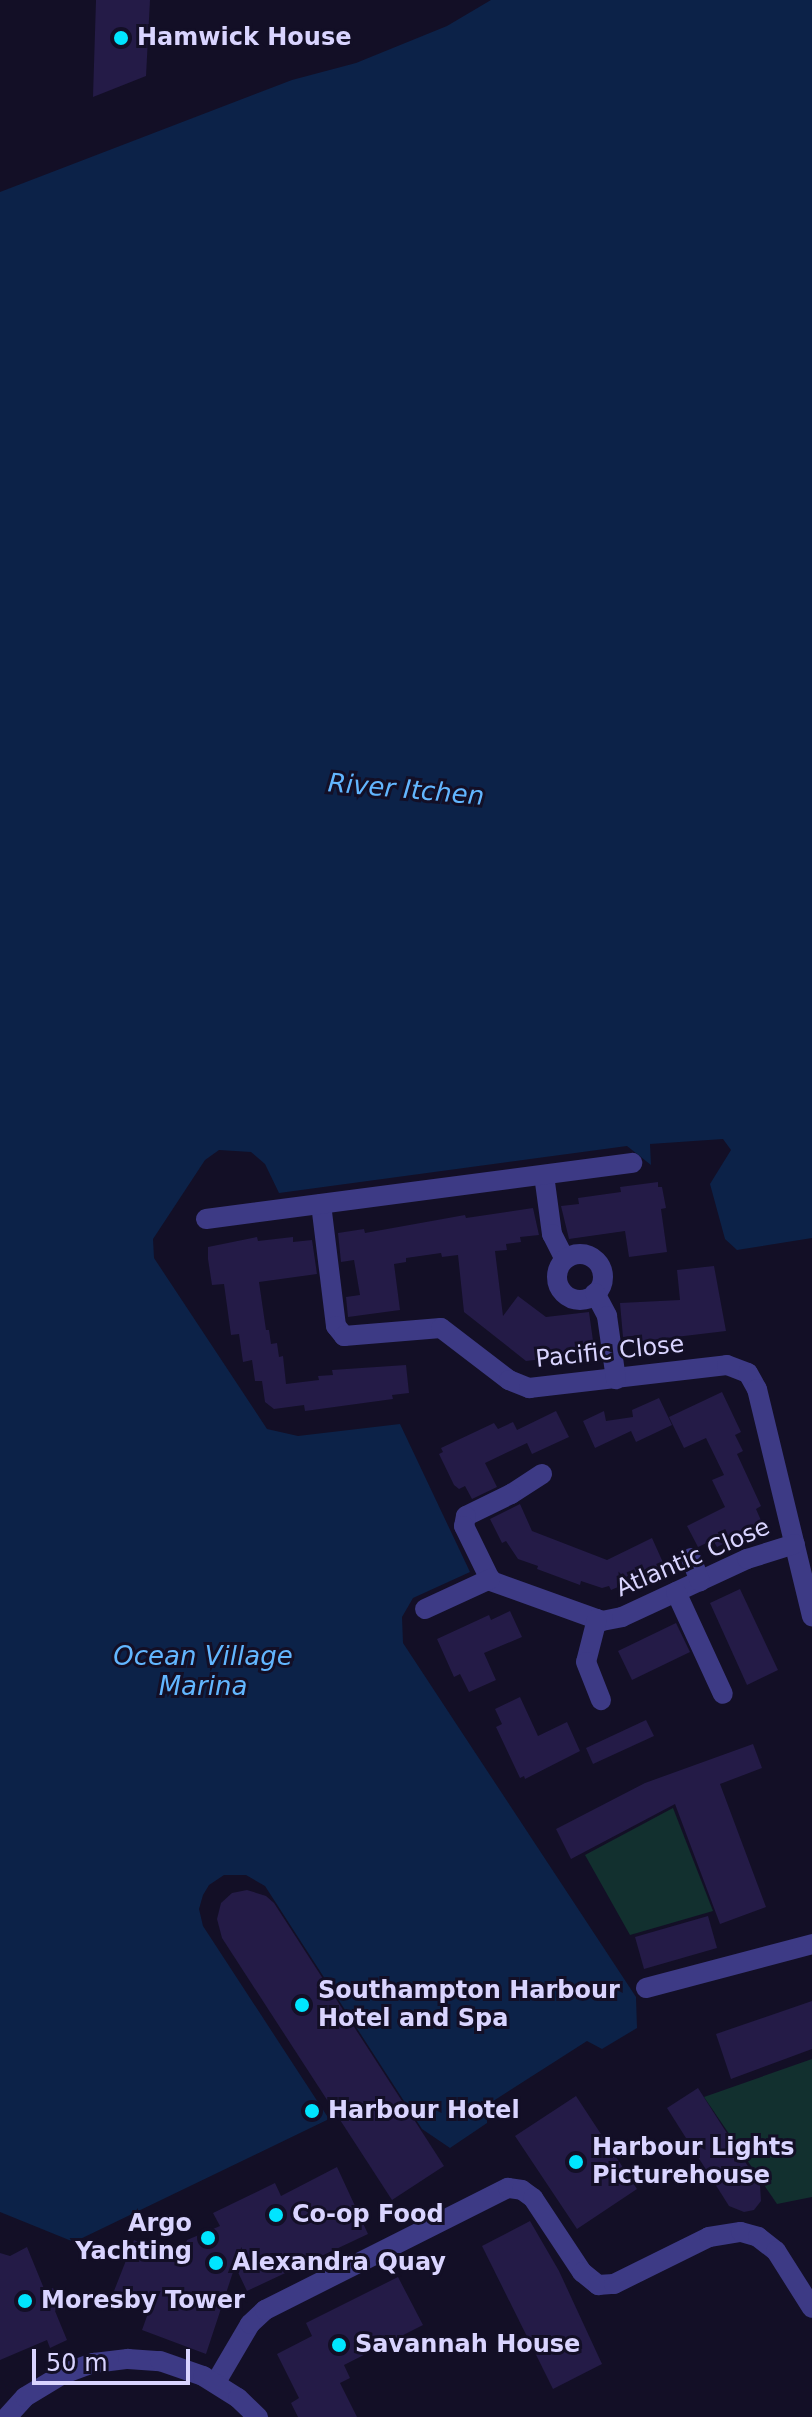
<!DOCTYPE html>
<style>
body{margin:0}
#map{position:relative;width:812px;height:2417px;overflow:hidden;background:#130f26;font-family:"DejaVu Sans",sans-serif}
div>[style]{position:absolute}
.green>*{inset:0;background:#12302f}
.water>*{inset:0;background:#0c2248}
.building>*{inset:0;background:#241b47}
.minor>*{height:20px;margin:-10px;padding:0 10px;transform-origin:10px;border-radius:10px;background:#3d3a85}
.minor>.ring{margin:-10px;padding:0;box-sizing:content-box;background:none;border:20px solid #3d3a85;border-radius:50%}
.dots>*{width:22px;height:22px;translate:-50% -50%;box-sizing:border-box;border:4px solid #130f26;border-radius:50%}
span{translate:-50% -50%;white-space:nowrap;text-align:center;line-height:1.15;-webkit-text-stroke:6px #130f26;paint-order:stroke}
.poi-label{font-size:24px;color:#d9d4ff;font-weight:700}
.left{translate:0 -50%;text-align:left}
.right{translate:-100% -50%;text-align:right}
.street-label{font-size:24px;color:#d9d4ff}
.water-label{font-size:26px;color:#62b6ff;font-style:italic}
.scale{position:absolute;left:32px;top:2349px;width:158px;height:36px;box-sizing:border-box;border:4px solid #d9d4ff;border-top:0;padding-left:10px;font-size:24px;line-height:28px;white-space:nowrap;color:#d9d4ff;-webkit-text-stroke:6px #130f26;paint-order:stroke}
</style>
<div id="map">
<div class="green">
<div style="clip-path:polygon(673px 1808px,713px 1911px,630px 1935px,585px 1855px)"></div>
<div style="clip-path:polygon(812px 2059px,812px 2197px,777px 2204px,704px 2097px)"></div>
</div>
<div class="water">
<div style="clip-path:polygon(491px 0,812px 0,812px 1238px,737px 1250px,725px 1239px,710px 1184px,731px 1150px,723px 1139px,650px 1144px,651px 1165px,627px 1146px,279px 1193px,265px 1164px,251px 1152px,219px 1150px,205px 1160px,153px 1239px,154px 1258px,267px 1429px,298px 1436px,400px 1424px,470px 1572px,413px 1598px,402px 1617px,403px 1643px,636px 1997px,637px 2028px,602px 2049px,587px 2041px,487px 2105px,487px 2123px,450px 2148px,422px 2129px,265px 1886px,246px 1875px,224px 1875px,209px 1885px,203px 1895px,199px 1909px,203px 1926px,329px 2119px,74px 2242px,0 2212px,0 192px,292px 80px,356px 63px,447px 26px)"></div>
</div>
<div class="building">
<div style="clip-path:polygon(96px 0,150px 0,146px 76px,93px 97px)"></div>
<div style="clip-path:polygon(658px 1182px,658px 1187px,662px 1187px,666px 1208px,661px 1209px,667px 1252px,629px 1257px,625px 1231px,569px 1239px,561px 1206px,579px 1204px,578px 1198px,621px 1192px,620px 1187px)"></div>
<div style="clip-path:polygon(533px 1208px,539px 1235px,520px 1237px,521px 1242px,506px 1244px,507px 1250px,495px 1251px,503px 1316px,518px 1296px,546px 1317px,589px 1312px,594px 1348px,559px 1353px,560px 1357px,526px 1361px,464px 1312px,458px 1255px,442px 1257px,441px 1253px,406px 1258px,406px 1262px,394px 1264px,400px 1310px,348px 1317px,346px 1297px,360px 1295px,354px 1260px,341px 1262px,338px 1233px,364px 1229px,365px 1233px,465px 1215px,466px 1218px)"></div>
<div style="clip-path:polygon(257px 1237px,258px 1241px,293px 1237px,293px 1242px,312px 1240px,317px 1274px,259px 1282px,266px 1330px,269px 1330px,271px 1344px,277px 1343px,279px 1357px,283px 1356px,286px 1384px,319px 1380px,318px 1376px,333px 1375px,332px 1370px,406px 1365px,409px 1393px,392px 1395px,393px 1399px,305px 1411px,304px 1405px,274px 1409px,265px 1402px,262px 1381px,255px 1381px,252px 1360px,243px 1362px,239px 1334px,231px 1335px,224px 1284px,212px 1285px,208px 1259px,208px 1247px)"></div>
<div style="clip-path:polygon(714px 1266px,726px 1331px,642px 1341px,641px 1335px,623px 1337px,620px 1303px,680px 1300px,677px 1270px)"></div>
<div style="clip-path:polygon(722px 1392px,741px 1432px,735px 1435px,743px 1451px,737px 1454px,761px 1506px,756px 1509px,763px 1525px,717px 1547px,713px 1540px,698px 1547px,687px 1526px,725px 1507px,712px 1480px,724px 1475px,706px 1438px,684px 1448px,669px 1417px)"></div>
<div style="clip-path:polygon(659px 1398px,672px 1425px,636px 1442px,631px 1431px,595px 1448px,583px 1421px,604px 1411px,606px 1421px,633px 1417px,632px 1410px)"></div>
<div style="clip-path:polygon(556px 1411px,569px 1437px,532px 1454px,527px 1443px,485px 1463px,497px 1487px,472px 1499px,465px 1486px,459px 1489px,454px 1485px,439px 1454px,443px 1452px,441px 1448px,494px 1423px,498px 1429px,513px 1422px,517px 1430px)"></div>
<div style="clip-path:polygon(520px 1504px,532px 1531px,607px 1560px,652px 1538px,665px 1567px,611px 1590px,609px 1586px,602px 1588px,581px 1581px,580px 1585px,537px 1569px,538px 1566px,518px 1559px,506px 1541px,502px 1543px,490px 1519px)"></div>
<div style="clip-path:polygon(740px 1589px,778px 1670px,747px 1685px,710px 1603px)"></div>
<div style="clip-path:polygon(510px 1611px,522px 1637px,484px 1653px,496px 1680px,469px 1692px,460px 1674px,454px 1677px,437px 1639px,489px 1615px,491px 1620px)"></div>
<div style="clip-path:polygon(676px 1623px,690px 1652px,632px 1680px,618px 1651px)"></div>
<div style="clip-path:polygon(520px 1697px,538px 1736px,567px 1722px,580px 1751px,525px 1779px,524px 1776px,520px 1778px,496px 1727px,502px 1724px,495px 1709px)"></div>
<div style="clip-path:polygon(646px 1720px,654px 1736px,593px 1764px,586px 1748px)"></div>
<div style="clip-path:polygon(753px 1744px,762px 1768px,720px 1784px,766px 1907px,720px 1924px,675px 1804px,571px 1859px,556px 1829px,645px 1783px)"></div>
<div style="clip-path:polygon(247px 1890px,266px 1896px,274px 1903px,444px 2166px,392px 2200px,222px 1938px,217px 1919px,221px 1903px,232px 1893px)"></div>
<div style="clip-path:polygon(708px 1916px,717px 1948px,644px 1969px,635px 1937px)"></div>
<div style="clip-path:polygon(812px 2001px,812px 2049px,731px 2079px,716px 2034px)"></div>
<div style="clip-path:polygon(698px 2088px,760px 2185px,761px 2201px,754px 2210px,744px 2212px,729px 2206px,667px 2108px)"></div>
<div style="clip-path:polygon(576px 2096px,637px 2189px,577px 2229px,515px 2136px)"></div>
<div style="clip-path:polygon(337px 2167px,368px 2234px,247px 2291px,235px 2266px,206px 2354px,142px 2330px,151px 2305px,114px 2291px,134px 2240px,180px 2260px,187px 2240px,220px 2226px,213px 2213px,275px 2183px,281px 2196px)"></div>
<div style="clip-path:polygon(530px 2221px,559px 2271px,602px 2364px,553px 2389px,482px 2246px)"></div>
<div style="clip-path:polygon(27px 2247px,45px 2291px,53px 2288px,62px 2308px,55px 2311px,67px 2340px,50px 2348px,47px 2340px,0 2360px,0 2253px,10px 2256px)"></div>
<div style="clip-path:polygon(398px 2277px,423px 2325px,344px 2365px,350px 2378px,340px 2383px,357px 2417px,298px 2417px,291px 2403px,299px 2398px,277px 2354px,312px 2336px,306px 2323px)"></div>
</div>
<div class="minor">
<div style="left:544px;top:1175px;width:60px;rotate:82.3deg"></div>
<div style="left:552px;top:1234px;width:28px;rotate:63deg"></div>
<div style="left:321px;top:1204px;width:123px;rotate:83deg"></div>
<div style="left:336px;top:1326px;width:13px;rotate:51deg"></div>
<div style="left:344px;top:1336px;width:97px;rotate:-4.7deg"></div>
<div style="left:441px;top:1328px;width:86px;rotate:37.4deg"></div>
<div style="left:509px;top:1380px;width:22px;rotate:22deg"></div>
<div style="left:529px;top:1388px;width:199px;rotate:-6.6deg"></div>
<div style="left:727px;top:1365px;width:22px;rotate:21deg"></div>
<div style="left:748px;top:1373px;width:18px;rotate:61deg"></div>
<div style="left:757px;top:1389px;width:234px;rotate:76.4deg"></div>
<div style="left:206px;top:1219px;width:430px;rotate:-7.5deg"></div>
<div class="ring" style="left:557px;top:1254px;width:26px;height:26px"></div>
<div style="left:595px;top:1293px;width:26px;rotate:62deg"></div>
<div style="left:607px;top:1316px;width:64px;rotate:81.9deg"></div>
<div style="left:542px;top:1474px;width:37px;rotate:147deg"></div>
<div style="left:511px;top:1494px;width:50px;rotate:153.9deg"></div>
<div style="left:466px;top:1516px;width:10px;rotate:101deg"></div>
<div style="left:464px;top:1526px;width:61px;rotate:63.9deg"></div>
<div style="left:491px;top:1581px;width:118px;rotate:19.8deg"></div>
<div style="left:602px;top:1621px;width:20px;rotate:-11deg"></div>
<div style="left:622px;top:1617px;width:138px;rotate:-24.9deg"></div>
<div style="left:747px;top:1559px;width:50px;rotate:-17.4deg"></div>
<div style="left:691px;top:1558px;width:25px;rotate:69deg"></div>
<div style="left:676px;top:1592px;width:112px;rotate:65.3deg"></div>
<div style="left:425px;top:1609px;width:72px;rotate:-24.8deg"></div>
<div style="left:597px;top:1619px;width:44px;rotate:104.3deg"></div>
<div style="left:586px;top:1662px;width:41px;rotate:68.5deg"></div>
<div style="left:646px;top:1988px;width:172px;rotate:-14.8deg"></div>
<div style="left:216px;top:2382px;width:67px;rotate:-59.6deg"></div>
<div style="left:250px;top:2324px;width:21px;rotate:-43deg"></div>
<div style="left:265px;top:2310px;width:272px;rotate:-26.7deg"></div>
<div style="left:508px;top:2188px;width:14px;rotate:8deg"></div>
<div style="left:522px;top:2190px;width:14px;rotate:36deg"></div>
<div style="left:533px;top:2198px;width:89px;rotate:56.5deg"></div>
<div style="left:582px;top:2272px;width:21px;rotate:39deg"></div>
<div style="left:598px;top:2285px;width:16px;rotate:-4deg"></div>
<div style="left:614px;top:2284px;width:106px;rotate:-26.3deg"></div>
<div style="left:709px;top:2237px;width:32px;rotate:-9deg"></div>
<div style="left:741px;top:2232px;width:18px;rotate:16deg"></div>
<div style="left:758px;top:2237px;width:23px;rotate:38deg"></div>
<div style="left:776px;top:2251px;width:67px;rotate:57.7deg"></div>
<div style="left:7px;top:2417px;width:27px;rotate:-48deg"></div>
<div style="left:25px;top:2397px;width:44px;rotate:-31.2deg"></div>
<div style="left:63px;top:2374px;width:33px;rotate:-20deg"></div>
<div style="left:94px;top:2363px;width:34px;rotate:-7deg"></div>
<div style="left:128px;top:2359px;width:32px;rotate:4deg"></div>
<div style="left:160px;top:2361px;width:46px;rotate:19.2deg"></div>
<div style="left:203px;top:2376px;width:41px;rotate:32.2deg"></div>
<div style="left:238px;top:2398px;width:28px;rotate:44deg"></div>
</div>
<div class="dots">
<div style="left:121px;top:38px;background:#00e5ff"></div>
<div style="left:302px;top:2005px;background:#00e5ff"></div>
<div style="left:312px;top:2111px;background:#00e5ff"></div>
<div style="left:576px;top:2162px;background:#00e5ff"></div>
<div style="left:276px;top:2215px;background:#00e5ff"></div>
<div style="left:208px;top:2238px;background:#00e5ff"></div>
<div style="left:216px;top:2263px;background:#00e5ff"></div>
<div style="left:25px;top:2301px;background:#00e5ff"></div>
<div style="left:339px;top:2345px;background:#00e5ff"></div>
</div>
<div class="poi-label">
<span class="left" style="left:137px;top:38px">Hamwick House</span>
<span class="left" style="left:318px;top:2005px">Southampton Harbour<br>Hotel and Spa</span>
<span class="left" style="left:328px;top:2111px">Harbour Hotel</span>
<span class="left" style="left:592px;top:2162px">Harbour Lights<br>Picturehouse</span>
<span class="left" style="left:292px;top:2215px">Co-op Food</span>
<span class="right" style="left:192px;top:2238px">Argo<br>Yachting</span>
<span class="left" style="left:232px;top:2263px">Alexandra Quay</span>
<span class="left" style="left:41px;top:2301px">Moresby Tower</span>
<span class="left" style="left:355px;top:2345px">Savannah House</span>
</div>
<div class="street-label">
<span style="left:610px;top:1352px;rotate:-6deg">Pacific Close</span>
<span style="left:693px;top:1558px;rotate:-23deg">Atlantic Close</span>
</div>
<div class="water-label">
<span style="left:406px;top:790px;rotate:5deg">River Itchen</span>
<span style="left:203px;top:1672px">Ocean Village<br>Marina</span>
</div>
<div class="scale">50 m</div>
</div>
